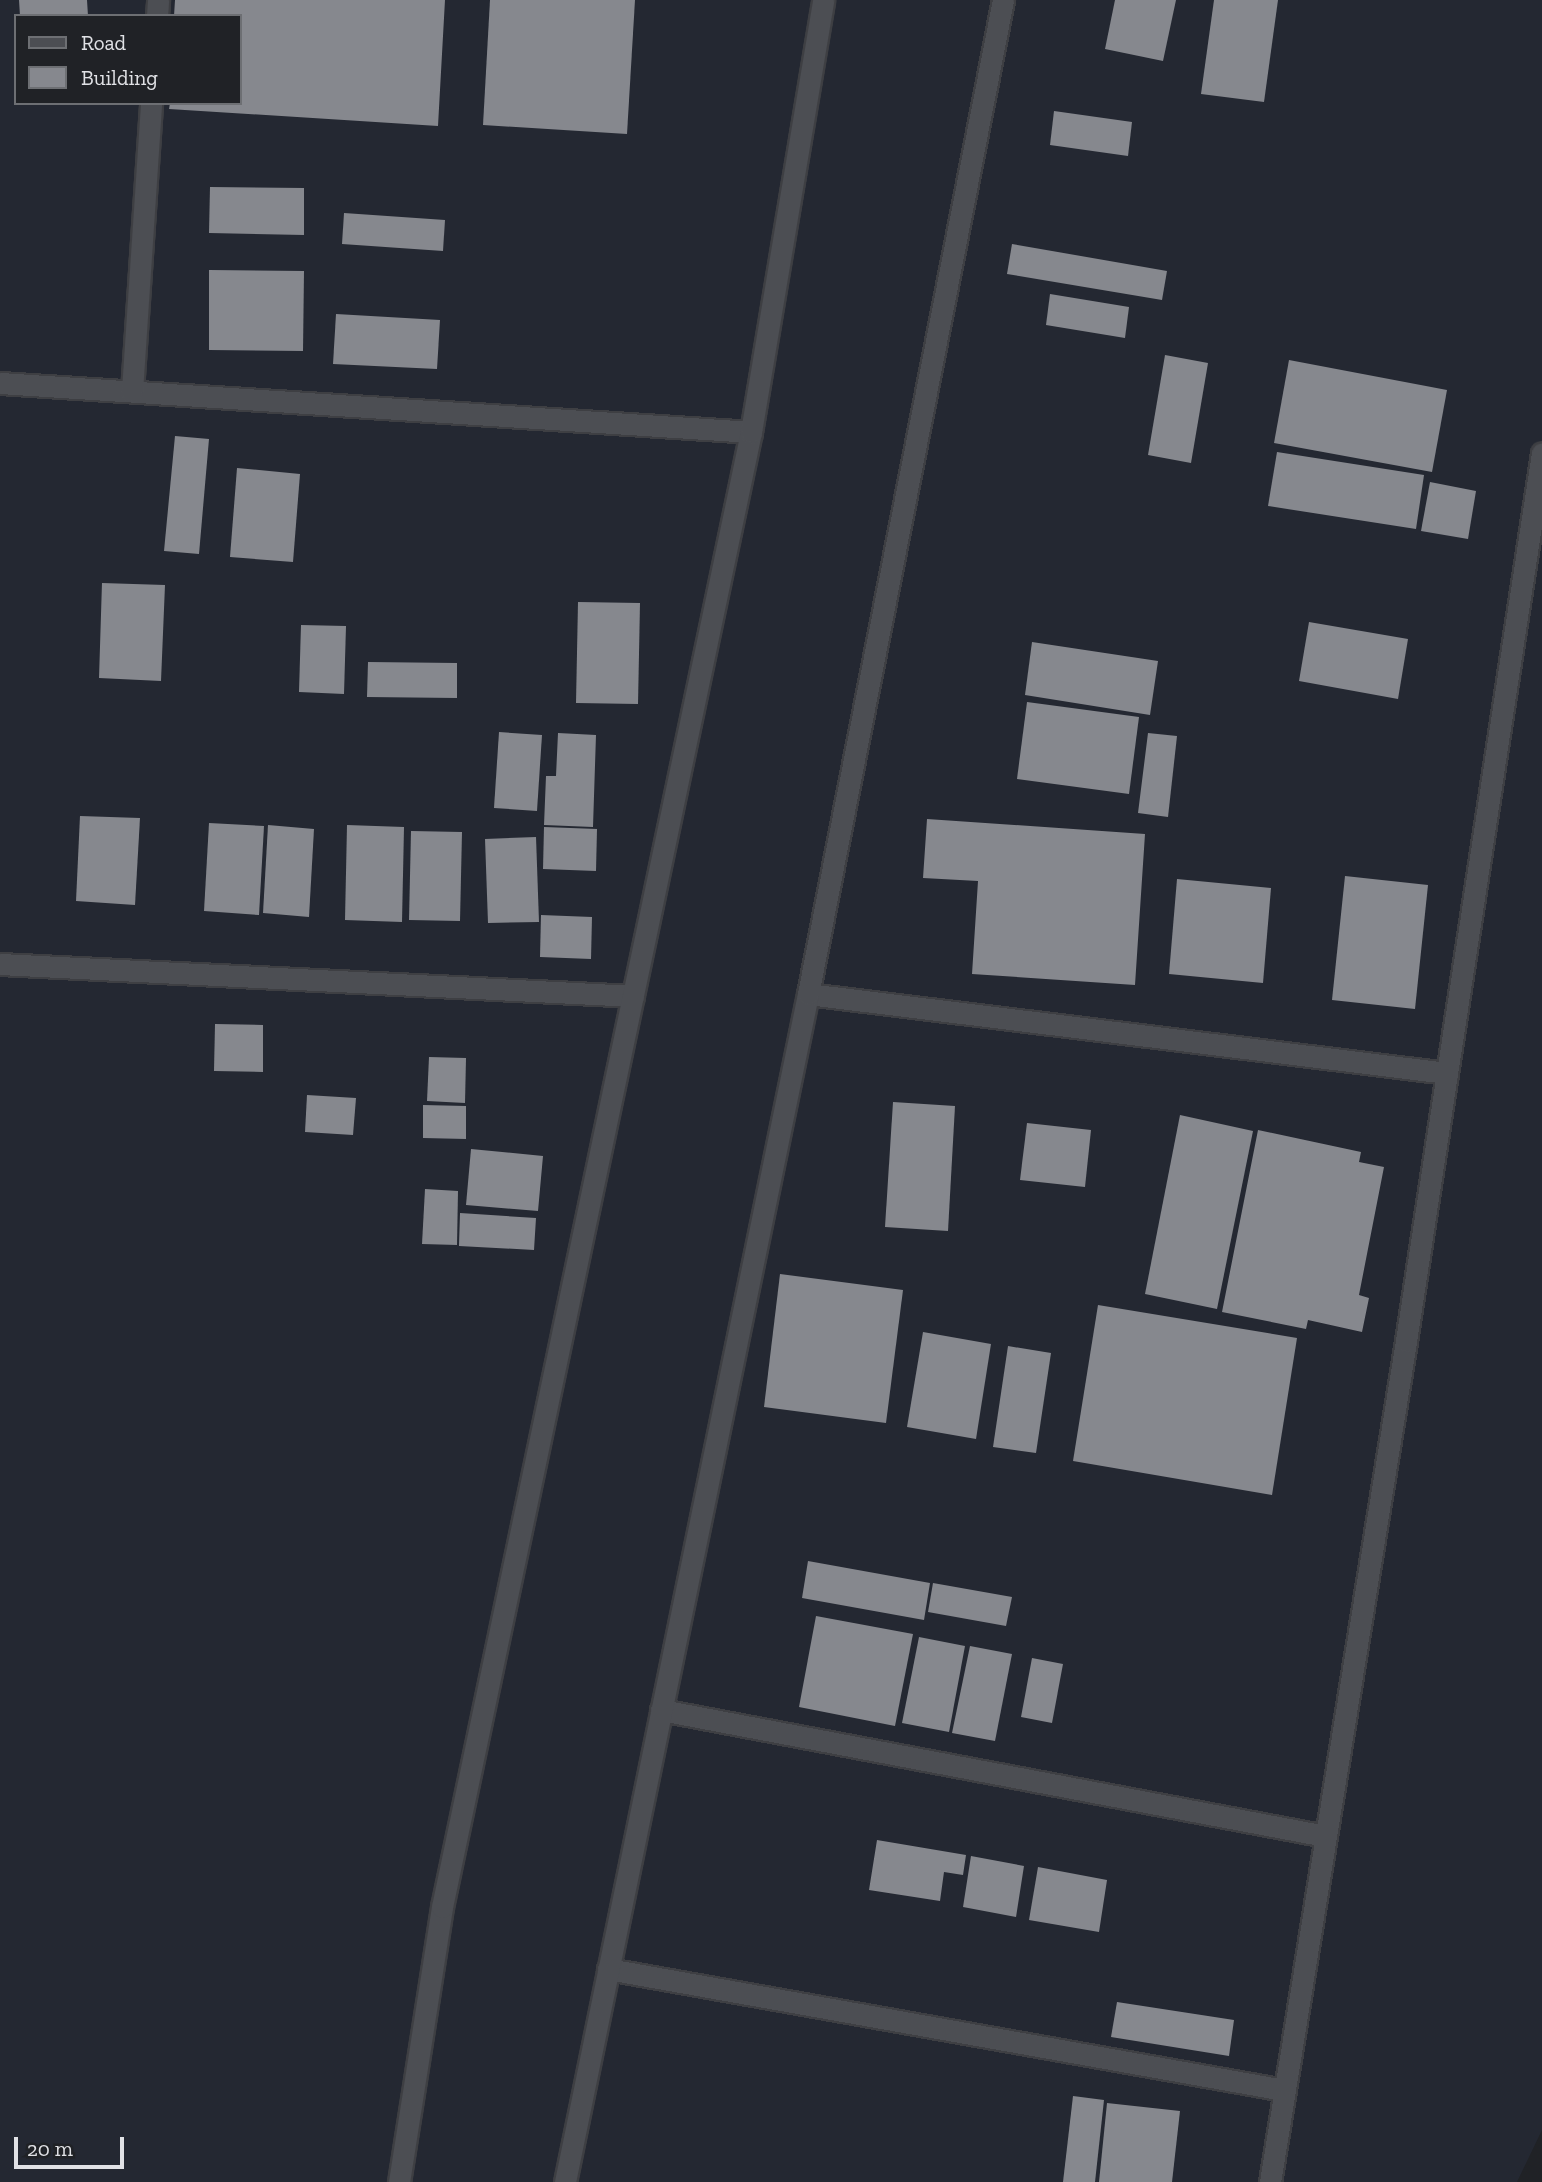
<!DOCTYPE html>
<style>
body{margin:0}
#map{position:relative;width:1542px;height:2182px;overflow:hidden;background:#202226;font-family:"Zilla Slab",serif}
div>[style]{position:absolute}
.built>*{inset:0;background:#242832}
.building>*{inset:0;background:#86888e}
.roads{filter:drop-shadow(2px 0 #3e3f43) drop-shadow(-2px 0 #3e3f43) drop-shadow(0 2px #3e3f43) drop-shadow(0 -2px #3e3f43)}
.street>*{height:21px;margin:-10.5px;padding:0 10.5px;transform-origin:10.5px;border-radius:10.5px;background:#4c4e53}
span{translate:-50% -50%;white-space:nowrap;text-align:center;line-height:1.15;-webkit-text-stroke:7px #202226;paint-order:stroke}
.legend{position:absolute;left:14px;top:14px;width:228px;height:91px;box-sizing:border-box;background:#202226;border:2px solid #6d6f73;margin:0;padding:9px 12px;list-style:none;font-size:21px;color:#e1e2e6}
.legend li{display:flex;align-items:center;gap:14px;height:35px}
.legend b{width:35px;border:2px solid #6d6f73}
.scale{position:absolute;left:14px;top:2137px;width:110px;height:32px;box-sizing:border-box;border:4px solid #e1e2e6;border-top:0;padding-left:9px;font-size:21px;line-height:24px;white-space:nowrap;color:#e1e2e6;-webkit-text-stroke:5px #202226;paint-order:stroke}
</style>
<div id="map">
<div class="built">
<div style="clip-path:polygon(evenodd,0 0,1542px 0,1542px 2130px,1517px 2182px,0 2182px,0 0,16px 16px,240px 16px,240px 103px,16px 103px,16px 16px)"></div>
</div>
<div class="building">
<div style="clip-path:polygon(19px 0,87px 0,88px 16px,20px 16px)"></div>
<div style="clip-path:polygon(175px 0,445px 0,438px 126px,169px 109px,170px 103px,240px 103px,240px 16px,174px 16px)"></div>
<div style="clip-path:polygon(490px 0,635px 0,627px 134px,483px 125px)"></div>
<div style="clip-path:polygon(1115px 0,1176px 0,1163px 61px,1105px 49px)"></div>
<div style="clip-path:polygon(1214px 0,1278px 0,1264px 102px,1201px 94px)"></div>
<div style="clip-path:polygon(1054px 111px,1132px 122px,1128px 156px,1050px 145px)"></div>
<div style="clip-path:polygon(210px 187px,304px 188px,304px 235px,209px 233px)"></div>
<div style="clip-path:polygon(344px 213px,445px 220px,443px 251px,342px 244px)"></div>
<div style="clip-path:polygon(1012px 244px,1167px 271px,1162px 300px,1007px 274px)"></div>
<div style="clip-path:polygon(209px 270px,304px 271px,303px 351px,209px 350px)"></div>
<div style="clip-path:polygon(1050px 294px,1129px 307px,1125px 338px,1046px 325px)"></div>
<div style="clip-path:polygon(336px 314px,440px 320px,437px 369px,333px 364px)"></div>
<div style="clip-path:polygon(1165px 355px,1208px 363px,1191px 463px,1148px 455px)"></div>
<div style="clip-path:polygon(1289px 360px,1447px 390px,1432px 472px,1274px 443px)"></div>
<div style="clip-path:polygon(175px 436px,209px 439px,199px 554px,164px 551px)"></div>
<div style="clip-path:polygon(1277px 452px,1424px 475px,1416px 529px,1268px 506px)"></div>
<div style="clip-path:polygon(237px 468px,300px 474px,293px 562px,230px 557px)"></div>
<div style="clip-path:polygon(1430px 482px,1476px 491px,1468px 539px,1421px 531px)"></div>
<div style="clip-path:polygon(102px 583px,165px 585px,161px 681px,99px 678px)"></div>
<div style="clip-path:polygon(578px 602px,640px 603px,638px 704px,576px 703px)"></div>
<div style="clip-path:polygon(1309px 622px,1408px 639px,1398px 699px,1299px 681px)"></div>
<div style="clip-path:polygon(301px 625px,346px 626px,344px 694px,299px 692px)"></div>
<div style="clip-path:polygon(1032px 642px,1158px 661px,1150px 715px,1025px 695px)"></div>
<div style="clip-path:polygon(368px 662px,457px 663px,457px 698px,367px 697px)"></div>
<div style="clip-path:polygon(1027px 702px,1139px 717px,1129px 794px,1017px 779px)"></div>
<div style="clip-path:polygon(499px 732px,542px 735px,537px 811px,494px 808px)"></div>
<div style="clip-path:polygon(558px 733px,596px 735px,593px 827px,544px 825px,546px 776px,556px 776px)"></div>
<div style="clip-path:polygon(1148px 733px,1177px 736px,1168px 817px,1138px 813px)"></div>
<div style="clip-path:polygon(80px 816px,140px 818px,135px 905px,76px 901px)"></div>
<div style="clip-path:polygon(927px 819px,1145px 834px,1135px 985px,972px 974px,978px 881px,923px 878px)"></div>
<div style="clip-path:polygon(209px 823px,264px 826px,259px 915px,204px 911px)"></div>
<div style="clip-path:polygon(268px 825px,314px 829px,309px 917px,263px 913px)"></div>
<div style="clip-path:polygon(347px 825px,404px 827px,402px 922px,345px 920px)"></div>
<div style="clip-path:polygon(544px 827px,597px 829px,596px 871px,543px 869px)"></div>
<div style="clip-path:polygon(411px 831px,462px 832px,460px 921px,409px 920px)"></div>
<div style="clip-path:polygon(536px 837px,539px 922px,488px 923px,485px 839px)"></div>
<div style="clip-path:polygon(1345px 876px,1428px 885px,1415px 1009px,1332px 1000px)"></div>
<div style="clip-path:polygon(1177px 879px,1271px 888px,1263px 983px,1169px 974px)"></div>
<div style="clip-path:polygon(541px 915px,592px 917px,591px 959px,540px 957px)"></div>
<div style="clip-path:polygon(215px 1024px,263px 1025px,263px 1072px,214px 1071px)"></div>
<div style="clip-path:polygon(429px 1057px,466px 1058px,465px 1103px,427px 1101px)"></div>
<div style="clip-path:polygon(307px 1095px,356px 1098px,353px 1135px,305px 1132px)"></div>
<div style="clip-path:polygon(893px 1102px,955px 1106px,948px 1231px,885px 1227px)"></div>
<div style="clip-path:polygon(423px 1105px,466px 1106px,466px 1139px,423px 1138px)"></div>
<div style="clip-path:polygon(1180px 1115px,1253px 1131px,1217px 1309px,1145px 1294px)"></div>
<div style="clip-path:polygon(1027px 1123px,1091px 1130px,1085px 1187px,1020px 1180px)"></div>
<div style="clip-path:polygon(1258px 1130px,1361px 1152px,1359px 1162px,1384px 1167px,1359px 1295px,1369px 1298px,1362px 1332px,1308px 1320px,1306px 1329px,1222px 1312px)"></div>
<div style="clip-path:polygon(471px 1149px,543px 1156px,538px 1211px,466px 1205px)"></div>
<div style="clip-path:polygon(425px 1189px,458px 1191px,457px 1245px,422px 1244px)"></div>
<div style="clip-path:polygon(460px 1213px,536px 1218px,534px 1250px,459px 1246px)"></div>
<div style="clip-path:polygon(780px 1274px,903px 1290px,886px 1423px,764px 1407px)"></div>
<div style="clip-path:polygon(1098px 1305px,1297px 1338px,1272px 1495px,1073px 1461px)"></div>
<div style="clip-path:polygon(923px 1332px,991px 1344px,976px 1439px,907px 1427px)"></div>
<div style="clip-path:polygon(1008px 1346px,1051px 1353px,1036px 1453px,993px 1447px)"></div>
<div style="clip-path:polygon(808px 1561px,930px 1583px,924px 1620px,802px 1598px)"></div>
<div style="clip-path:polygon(933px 1583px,1012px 1597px,1006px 1626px,928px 1612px)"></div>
<div style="clip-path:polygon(816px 1616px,913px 1634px,895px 1726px,799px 1707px)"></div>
<div style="clip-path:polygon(919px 1637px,965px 1646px,949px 1732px,902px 1723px)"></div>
<div style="clip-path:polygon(970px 1646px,1012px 1654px,995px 1741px,952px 1733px)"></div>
<div style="clip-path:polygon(1032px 1658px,1063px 1664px,1052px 1723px,1021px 1717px)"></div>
<div style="clip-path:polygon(877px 1840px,966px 1855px,963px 1875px,944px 1872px,940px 1901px,869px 1890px)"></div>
<div style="clip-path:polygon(971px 1856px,1024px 1866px,1016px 1917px,963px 1907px)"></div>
<div style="clip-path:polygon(1038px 1867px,1107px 1880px,1099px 1932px,1029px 1920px)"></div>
<div style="clip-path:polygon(1117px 2002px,1234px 2020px,1229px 2056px,1111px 2037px)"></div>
<div style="clip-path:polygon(1073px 2096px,1104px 2100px,1095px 2182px,1063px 2182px)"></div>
<div style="clip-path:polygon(1107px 2103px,1180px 2111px,1172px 2182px,1099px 2182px)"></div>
</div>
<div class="roads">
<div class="street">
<div style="left:157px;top:16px;width:16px;rotate:-86deg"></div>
<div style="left:0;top:383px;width:753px;rotate:3.73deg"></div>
<div style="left:132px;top:391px;width:289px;rotate:-86.2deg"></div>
<div style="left:0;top:964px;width:634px;rotate:2.89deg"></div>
<div style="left:808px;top:994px;width:644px;rotate:7.05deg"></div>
<div style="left:661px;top:1710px;width:676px;rotate:10.74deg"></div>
<div style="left:608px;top:1969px;width:687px;rotate:10.15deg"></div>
<div style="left:399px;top:2182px;width:278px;rotate:-81.1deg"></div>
<div style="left:442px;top:1907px;width:1507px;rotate:-78.17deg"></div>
<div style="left:751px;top:432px;width:438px;rotate:-80.5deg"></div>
<div style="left:565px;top:2182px;width:1213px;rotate:-78.44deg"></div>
<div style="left:808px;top:994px;width:1013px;rotate:-78.9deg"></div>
<div style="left:1270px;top:2182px;width:852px;rotate:-80.81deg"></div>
<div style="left:1406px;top:1341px;width:898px;rotate:-81.29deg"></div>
</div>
</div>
<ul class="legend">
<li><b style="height:9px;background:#4c4e53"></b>Road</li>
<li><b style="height:19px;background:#86888e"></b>Building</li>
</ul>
<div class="scale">20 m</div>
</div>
